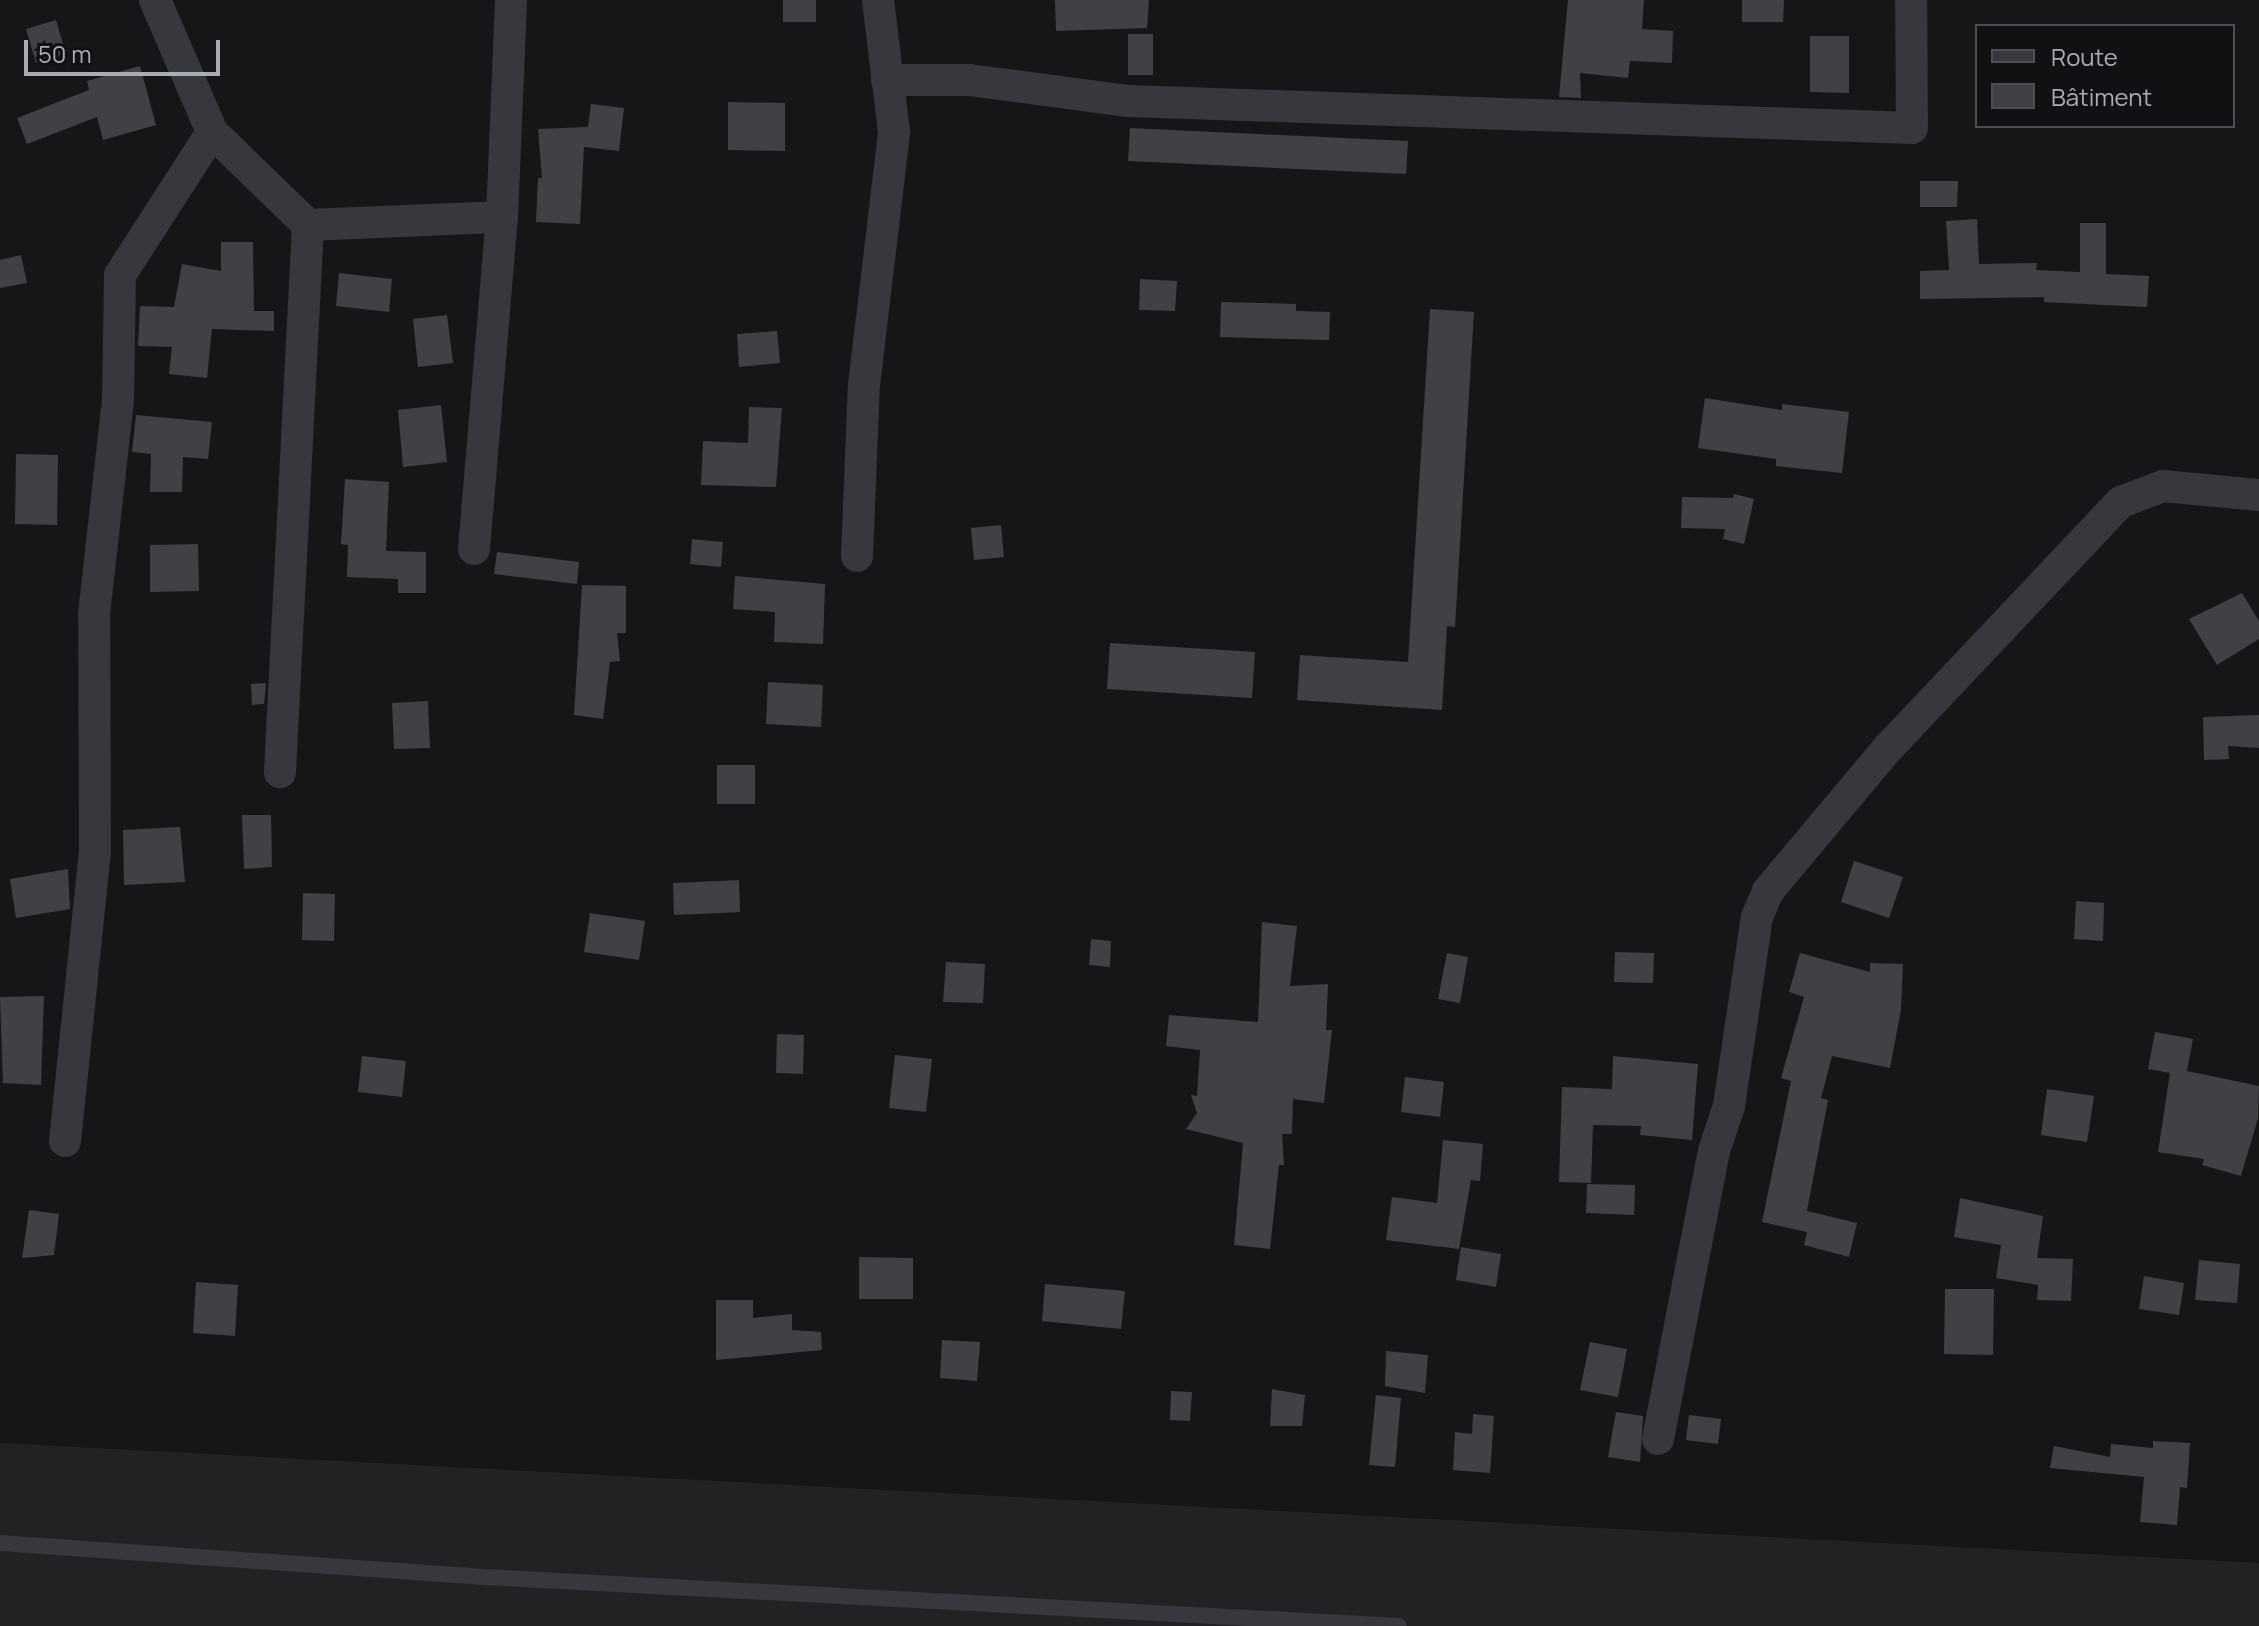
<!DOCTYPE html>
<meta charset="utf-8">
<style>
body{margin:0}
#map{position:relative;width:2259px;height:1626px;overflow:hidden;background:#161618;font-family:Manrope,sans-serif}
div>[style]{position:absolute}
.built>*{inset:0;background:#222225}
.building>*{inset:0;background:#404145}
.lane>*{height:16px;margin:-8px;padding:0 8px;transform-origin:8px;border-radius:8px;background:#37383d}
.street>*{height:32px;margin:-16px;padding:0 16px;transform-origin:16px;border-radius:16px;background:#37383d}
span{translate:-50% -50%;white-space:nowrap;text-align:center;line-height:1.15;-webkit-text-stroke:6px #111113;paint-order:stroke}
.legend{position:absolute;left:1975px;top:24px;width:260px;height:104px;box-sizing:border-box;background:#111113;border:2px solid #4d4f55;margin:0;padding:10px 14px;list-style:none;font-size:24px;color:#a8adb8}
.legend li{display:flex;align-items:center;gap:16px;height:40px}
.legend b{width:40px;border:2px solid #4d4f55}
.scale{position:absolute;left:24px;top:40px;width:196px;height:36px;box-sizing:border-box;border:4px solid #a8adb8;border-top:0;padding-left:10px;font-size:24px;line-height:28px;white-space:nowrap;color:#a8adb8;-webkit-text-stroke:6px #111113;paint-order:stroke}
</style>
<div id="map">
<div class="built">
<div style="clip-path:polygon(0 1443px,2259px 1563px,2259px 1626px,0 1626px)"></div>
</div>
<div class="building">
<div style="clip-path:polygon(783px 0,816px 0,816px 22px,783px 22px)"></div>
<div style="clip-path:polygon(1055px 0,1149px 0,1147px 28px,1056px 31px)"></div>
<div style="clip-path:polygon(1568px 0,1644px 0,1642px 29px,1673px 31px,1672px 63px,1630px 61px,1628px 78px,1580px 73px,1581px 98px,1559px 97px)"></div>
<div style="clip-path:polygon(1742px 0,1784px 0,1783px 22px,1742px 22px)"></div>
<div style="clip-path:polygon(56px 20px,66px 54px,36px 63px,26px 29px)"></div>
<div style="clip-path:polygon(1128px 34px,1153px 34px,1153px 75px,1128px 75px)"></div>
<div style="clip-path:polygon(1810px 36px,1849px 36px,1849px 93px,1810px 92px)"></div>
<div style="clip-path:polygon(140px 66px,156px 125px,103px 140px,97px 117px,27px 144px,17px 118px,89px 90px,87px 81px)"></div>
<div style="clip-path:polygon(728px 102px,785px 103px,785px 151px,728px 150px)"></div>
<div style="clip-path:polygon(591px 104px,624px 108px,619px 151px,584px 147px,580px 224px,536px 222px,538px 178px,542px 178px,538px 129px,588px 127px)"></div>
<div style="clip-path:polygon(1130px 128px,1408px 141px,1406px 174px,1128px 161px)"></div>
<div style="clip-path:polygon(1920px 181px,1958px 181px,1957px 207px,1920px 207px)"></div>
<div style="clip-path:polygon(1977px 219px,1979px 264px,2037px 263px,2036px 270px,2080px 272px,2080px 223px,2106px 223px,2106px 274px,2149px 276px,2147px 307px,2044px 302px,2044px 297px,1920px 299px,1920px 271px,1949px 270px,1946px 221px)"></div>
<div style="clip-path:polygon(221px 242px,253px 242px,254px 311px,274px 311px,274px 331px,212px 329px,207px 378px,169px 374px,172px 347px,138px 346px,140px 306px,174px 307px,182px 264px,221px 271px)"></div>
<div style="clip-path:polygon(21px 255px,27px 283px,0 288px,0 260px)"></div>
<div style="clip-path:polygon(339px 273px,392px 279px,389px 312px,336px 306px)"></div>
<div style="clip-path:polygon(1140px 279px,1177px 281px,1175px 311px,1139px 310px)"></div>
<div style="clip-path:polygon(1221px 302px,1296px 304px,1296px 311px,1330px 312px,1329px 340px,1220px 337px)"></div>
<div style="clip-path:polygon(1430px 309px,1474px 312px,1455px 627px,1447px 626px,1442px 710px,1297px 700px,1300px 655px,1408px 662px)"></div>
<div style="clip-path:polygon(447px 315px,453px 363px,418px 367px,413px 319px)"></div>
<div style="clip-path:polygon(777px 331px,780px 363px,739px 367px,737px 334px)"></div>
<div style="clip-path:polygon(1705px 398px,1782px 410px,1782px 404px,1849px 412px,1842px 473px,1776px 466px,1776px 459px,1698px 448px)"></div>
<div style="clip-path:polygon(441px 405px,447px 462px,403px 467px,398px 410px)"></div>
<div style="clip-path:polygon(749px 407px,782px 408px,776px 487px,701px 485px,703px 441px,748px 443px)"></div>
<div style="clip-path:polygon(136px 415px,212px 422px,208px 459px,183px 457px,182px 492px,150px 492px,151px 454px,132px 452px)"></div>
<div style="clip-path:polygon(16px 454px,58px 455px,57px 525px,15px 524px)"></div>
<div style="clip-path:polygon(345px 479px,389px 482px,386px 551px,426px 552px,426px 593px,398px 593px,398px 579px,347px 577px,348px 545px,341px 544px)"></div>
<div style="clip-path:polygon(1734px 494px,1754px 499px,1744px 544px,1723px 539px,1725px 529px,1681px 528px,1682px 497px,1733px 498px)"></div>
<div style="clip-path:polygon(1001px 525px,1004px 557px,974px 560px,971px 528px)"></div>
<div style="clip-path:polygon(692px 539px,723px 542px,721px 567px,690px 564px)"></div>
<div style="clip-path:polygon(198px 544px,199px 591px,150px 592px,150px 545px)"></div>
<div style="clip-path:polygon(497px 552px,579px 562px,577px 584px,494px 574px)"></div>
<div style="clip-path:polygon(735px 576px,825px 584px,823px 644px,774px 642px,775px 612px,733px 609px)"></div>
<div style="clip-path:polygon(582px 585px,626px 586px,626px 633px,617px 633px,620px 661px,610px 662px,603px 719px,574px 715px)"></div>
<div style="clip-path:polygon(2242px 593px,2259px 621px,2259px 639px,2217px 665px,2189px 619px)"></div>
<div style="clip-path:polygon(1110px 643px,1255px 652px,1252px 698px,1107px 689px)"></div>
<div style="clip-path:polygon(768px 682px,823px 685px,821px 727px,766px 724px)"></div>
<div style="clip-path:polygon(266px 683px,264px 704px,252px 705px,251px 684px)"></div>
<div style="clip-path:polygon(428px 701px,430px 748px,394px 749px,392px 703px)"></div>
<div style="clip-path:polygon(2259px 715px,2259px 748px,2228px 746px,2229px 759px,2204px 760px,2203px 717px)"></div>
<div style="clip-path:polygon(717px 765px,755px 765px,755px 804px,717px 804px)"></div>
<div style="clip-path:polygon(242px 815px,271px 815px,272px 867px,244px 869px)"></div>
<div style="clip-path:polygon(180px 827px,185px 882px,124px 885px,123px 830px)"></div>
<div style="clip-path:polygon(1854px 861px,1903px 877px,1889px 918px,1841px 902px)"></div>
<div style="clip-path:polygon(68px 869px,70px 909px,16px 918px,10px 879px)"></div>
<div style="clip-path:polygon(739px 880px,740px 912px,674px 915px,673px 883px)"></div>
<div style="clip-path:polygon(303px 893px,335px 894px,334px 941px,302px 940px)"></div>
<div style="clip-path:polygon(2076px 901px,2104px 903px,2103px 941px,2074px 939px)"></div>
<div style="clip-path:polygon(590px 913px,645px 921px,639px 960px,584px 952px)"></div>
<div style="clip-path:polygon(1262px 922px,1297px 926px,1290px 986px,1328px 984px,1326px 1030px,1332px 1030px,1324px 1103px,1293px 1099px,1292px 1134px,1282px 1134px,1284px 1165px,1279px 1165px,1270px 1249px,1234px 1245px,1243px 1143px,1186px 1129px,1197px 1113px,1191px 1095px,1197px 1096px,1200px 1050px,1166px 1046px,1169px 1015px,1258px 1022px)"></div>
<div style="clip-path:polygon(1091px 939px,1111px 941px,1110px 967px,1089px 965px)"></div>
<div style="clip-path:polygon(1615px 952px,1654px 953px,1653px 983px,1614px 982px)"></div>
<div style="clip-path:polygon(1447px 953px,1468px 957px,1460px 1003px,1438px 999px)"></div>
<div style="clip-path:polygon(1800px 953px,1870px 972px,1870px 963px,1903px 964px,1901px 1010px,1890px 1068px,1832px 1056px,1821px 1098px,1828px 1100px,1807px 1211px,1857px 1223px,1849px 1257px,1804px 1245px,1807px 1232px,1762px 1222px,1791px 1081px,1781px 1078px,1804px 997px,1789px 992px)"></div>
<div style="clip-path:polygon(946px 962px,985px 964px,983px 1003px,943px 1002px)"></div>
<div style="clip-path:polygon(44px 996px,41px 1085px,3px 1083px,0 997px)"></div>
<div style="clip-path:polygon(2155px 1032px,2193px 1039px,2187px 1071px,2259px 1086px,2258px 1118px,2241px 1176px,2202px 1165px,2204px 1159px,2158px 1152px,2170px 1073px,2148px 1069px)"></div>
<div style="clip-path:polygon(777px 1034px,804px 1035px,803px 1074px,776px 1073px)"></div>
<div style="clip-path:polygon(895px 1055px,932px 1059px,926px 1112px,889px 1108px)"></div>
<div style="clip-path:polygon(362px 1056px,406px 1061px,402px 1097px,358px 1092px)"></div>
<div style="clip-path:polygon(1613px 1056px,1698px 1064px,1692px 1140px,1640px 1135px,1641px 1126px,1593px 1125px,1591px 1183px,1559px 1182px,1562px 1087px,1612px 1089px)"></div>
<div style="clip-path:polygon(1405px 1077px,1444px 1082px,1440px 1117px,1401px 1112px)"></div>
<div style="clip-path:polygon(2047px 1089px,2094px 1096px,2087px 1142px,2041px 1135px)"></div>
<div style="clip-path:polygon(1443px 1140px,1483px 1144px,1480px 1181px,1471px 1180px,1459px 1249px,1386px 1240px,1392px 1197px,1437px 1203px)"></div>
<div style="clip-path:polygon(1587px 1184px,1635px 1185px,1634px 1215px,1586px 1213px)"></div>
<div style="clip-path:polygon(1960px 1198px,2043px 1216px,2037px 1258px,2073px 1259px,2071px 1301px,2037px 1300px,2038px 1285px,1996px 1278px,2001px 1245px,1954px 1237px)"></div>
<div style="clip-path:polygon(29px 1210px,59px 1214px,54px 1255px,22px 1258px)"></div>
<div style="clip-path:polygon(1461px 1247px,1501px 1254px,1496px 1287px,1456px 1280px)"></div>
<div style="clip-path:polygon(859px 1257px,913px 1258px,913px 1299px,859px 1299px)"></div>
<div style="clip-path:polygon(2199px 1260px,2240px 1264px,2237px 1303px,2195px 1300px)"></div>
<div style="clip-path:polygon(2144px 1276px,2184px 1283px,2179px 1315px,2139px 1309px)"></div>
<div style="clip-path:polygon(196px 1282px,238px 1285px,235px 1336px,193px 1333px)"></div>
<div style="clip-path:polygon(1045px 1284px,1125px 1291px,1121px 1329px,1042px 1321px)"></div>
<div style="clip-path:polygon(1945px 1289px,1994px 1289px,1993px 1355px,1944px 1354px)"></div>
<div style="clip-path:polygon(716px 1300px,753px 1300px,753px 1318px,792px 1314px,792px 1330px,821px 1332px,822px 1350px,716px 1360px)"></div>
<div style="clip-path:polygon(942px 1340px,980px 1342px,977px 1381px,940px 1378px)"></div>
<div style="clip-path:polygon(1590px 1342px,1627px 1349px,1618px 1397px,1580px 1390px)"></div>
<div style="clip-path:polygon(1386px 1351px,1428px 1355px,1425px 1393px,1385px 1386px)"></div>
<div style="clip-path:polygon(1272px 1389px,1305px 1395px,1302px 1426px,1270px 1426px)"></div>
<div style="clip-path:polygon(1171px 1391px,1192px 1392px,1190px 1421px,1170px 1420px)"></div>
<div style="clip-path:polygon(1376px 1395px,1401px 1398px,1395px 1467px,1369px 1465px)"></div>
<div style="clip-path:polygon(1616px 1412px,1643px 1416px,1640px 1462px,1608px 1457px)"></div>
<div style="clip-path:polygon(1473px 1414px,1494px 1416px,1490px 1473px,1453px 1470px,1455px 1432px,1472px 1434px)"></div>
<div style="clip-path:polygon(1689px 1415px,1721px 1419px,1718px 1444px,1686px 1440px)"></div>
<div style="clip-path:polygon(2153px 1441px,2190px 1443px,2187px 1488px,2180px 1487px,2177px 1525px,2140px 1522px,2144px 1477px,2050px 1468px,2054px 1446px,2110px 1457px,2111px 1444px,2153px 1448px)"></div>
</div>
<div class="lane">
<div style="left:0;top:1543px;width:486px;rotate:4deg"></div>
<div style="left:485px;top:1577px;width:915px;rotate:3.07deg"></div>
</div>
<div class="street">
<div style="left:155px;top:0;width:144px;rotate:66.6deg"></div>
<div style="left:212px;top:132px;width:134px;rotate:44.1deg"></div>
<div style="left:308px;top:225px;width:548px;rotate:92.93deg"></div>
<div style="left:887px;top:80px;width:82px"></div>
<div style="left:969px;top:80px;width:161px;rotate:7.5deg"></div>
<div style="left:1129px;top:101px;width:783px;rotate:1.97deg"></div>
<div style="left:1912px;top:128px;width:128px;rotate:-90.4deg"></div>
<div style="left:308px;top:225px;width:194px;rotate:-2.4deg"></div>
<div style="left:474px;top:549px;width:333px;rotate:-85.2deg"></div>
<div style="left:502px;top:217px;width:217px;rotate:-87.6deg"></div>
<div style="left:857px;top:556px;width:171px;rotate:-87.7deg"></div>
<div style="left:864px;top:385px;width:255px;rotate:-83.2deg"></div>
<div style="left:894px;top:132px;width:133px;rotate:-96.9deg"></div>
<div style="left:65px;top:1141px;width:291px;rotate:-84.1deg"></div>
<div style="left:95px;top:852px;width:238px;rotate:-90.2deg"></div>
<div style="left:94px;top:614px;width:214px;rotate:-83.6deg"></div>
<div style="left:118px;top:401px;width:126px;rotate:-89.1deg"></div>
<div style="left:120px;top:275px;width:170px;rotate:-57.2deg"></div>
<div style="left:1658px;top:1439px;width:293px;rotate:-79deg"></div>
<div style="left:1714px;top:1151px;width:47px;rotate:-71.6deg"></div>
<div style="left:1729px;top:1106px;width:191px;rotate:-81.6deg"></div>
<div style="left:1757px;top:917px;width:28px;rotate:-67deg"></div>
<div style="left:1768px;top:891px;width:188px;rotate:-50deg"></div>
<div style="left:1889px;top:747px;width:337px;rotate:-46.6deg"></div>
<div style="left:2121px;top:502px;width:45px;rotate:-20.9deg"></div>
<div style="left:2163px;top:486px;width:96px;rotate:5.4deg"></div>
</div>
<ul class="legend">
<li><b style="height:10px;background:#37383d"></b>Route</li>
<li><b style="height:22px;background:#404145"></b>Bâtiment</li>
</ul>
<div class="scale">50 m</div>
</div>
